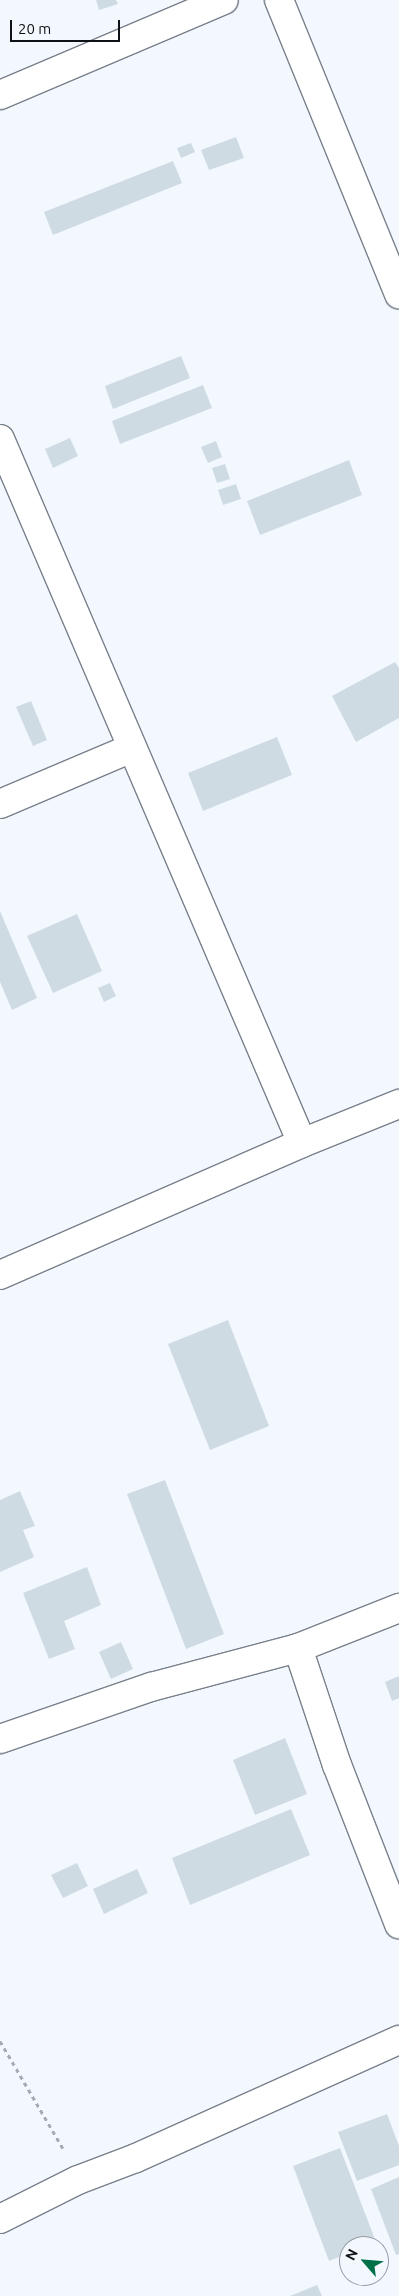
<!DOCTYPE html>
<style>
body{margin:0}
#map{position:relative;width:399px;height:2296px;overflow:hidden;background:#f3f8ff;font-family:Ubuntu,sans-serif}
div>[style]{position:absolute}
.building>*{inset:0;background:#cedbe3}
.path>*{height:3px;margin-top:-1.5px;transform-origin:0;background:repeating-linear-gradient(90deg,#a7abb1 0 4px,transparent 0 8px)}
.roads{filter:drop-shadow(1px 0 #79818b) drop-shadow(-1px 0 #79818b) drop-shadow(0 1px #79818b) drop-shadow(0 -1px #79818b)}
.minor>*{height:28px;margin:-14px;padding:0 14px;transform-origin:14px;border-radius:14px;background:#fff}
span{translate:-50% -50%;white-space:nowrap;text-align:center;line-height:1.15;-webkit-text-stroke:5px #f3f8ff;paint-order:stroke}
.north{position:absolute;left:339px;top:2236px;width:50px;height:50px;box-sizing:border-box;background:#f3f8ff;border:1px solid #979ca1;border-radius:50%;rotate:297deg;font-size:14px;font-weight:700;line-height:20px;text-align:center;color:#0e1115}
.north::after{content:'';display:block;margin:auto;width:18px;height:22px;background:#007049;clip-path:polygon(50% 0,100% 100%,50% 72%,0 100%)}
.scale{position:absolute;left:10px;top:20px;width:110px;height:22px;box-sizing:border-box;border:2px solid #0e1115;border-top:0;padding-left:6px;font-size:15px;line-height:18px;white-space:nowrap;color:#0e1115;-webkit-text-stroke:4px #f3f8ff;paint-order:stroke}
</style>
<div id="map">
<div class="building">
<div style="clip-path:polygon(96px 0,116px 0,118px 4px,99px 10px)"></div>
<div style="clip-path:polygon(236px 137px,244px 158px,209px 170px,201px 150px)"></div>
<div style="clip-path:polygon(191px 143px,195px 152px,181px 158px,177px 148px)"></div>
<div style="clip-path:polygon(173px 161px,182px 183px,53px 235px,44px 212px)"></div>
<div style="clip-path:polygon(181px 356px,190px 378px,113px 409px,105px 386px)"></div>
<div style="clip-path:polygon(203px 385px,212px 408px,120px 444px,112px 421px)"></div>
<div style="clip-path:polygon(70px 438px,78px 456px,53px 468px,45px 449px)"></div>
<div style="clip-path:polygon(216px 441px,222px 457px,208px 463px,201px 447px)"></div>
<div style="clip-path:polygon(349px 460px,362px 495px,260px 535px,247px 501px)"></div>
<div style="clip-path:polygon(225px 464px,230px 479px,217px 483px,212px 468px)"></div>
<div style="clip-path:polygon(236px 484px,241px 499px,223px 505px,218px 490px)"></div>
<div style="clip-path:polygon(395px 662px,399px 668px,399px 718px,356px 742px,332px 696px)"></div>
<div style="clip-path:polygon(31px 701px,47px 740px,33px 746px,16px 707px)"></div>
<div style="clip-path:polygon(277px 737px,292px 775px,203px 811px,188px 773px)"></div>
<div style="clip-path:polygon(0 911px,37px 998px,12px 1010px,0 982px)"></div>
<div style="clip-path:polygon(77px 914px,102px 971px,53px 993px,27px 936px)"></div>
<div style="clip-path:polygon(110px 983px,116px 996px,104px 1002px,98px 988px)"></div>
<div style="clip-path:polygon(228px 1320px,269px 1426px,210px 1450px,168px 1344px)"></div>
<div style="clip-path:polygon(165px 1480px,224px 1634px,186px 1649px,127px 1494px)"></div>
<div style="clip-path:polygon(20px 1491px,35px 1526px,23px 1530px,34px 1557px,0 1572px,0 1500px)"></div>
<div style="clip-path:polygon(87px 1567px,101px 1605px,64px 1621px,75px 1649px,49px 1659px,23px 1593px)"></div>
<div style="clip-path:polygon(121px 1642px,133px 1669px,111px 1679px,99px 1652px)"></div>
<div style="clip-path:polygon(399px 1676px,399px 1698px,392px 1701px,385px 1682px)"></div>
<div style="clip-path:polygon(285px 1738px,307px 1794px,255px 1815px,233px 1760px)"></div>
<div style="clip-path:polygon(291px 1809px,310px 1855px,190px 1905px,172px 1858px)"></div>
<div style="clip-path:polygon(77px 1863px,88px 1886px,63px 1898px,51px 1875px)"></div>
<div style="clip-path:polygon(137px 1869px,148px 1893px,104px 1914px,93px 1889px)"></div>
<div style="clip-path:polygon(387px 2114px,399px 2146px,399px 2165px,357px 2181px,338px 2132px)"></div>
<div style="clip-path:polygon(340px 2148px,376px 2242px,349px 2246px,349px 2253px,329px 2261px,293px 2166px)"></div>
<div style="clip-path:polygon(399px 2177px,399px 2254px,396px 2255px,371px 2189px)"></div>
<div style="clip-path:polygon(317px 2285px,322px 2296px,290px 2296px)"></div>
</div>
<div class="path">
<div style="left:0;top:2041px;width:126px;rotate:59.6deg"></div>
</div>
<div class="roads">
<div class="minor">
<div style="left:279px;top:0;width:318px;rotate:67.8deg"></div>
<div style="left:0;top:95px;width:243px;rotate:-23deg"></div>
<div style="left:0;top:439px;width:766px;rotate:66.78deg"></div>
<div style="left:0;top:804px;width:143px;rotate:-23deg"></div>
<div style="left:0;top:1275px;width:330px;rotate:-23.6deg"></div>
<div style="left:302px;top:1143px;width:105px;rotate:-21.9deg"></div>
<div style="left:298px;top:1648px;width:123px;rotate:71.6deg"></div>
<div style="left:337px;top:1765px;width:171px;rotate:68.7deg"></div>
<div style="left:0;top:1739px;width:160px;rotate:-19deg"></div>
<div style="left:151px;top:1687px;width:152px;rotate:-14.9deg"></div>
<div style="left:298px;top:1648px;width:109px;rotate:-21.6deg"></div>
<div style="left:0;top:2219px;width:87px;rotate:-26.6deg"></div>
<div style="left:78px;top:2180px;width:62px;rotate:-20.8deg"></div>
<div style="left:136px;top:2158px;width:288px;rotate:-24.2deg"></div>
</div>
</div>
<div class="north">N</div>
<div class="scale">20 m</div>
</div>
